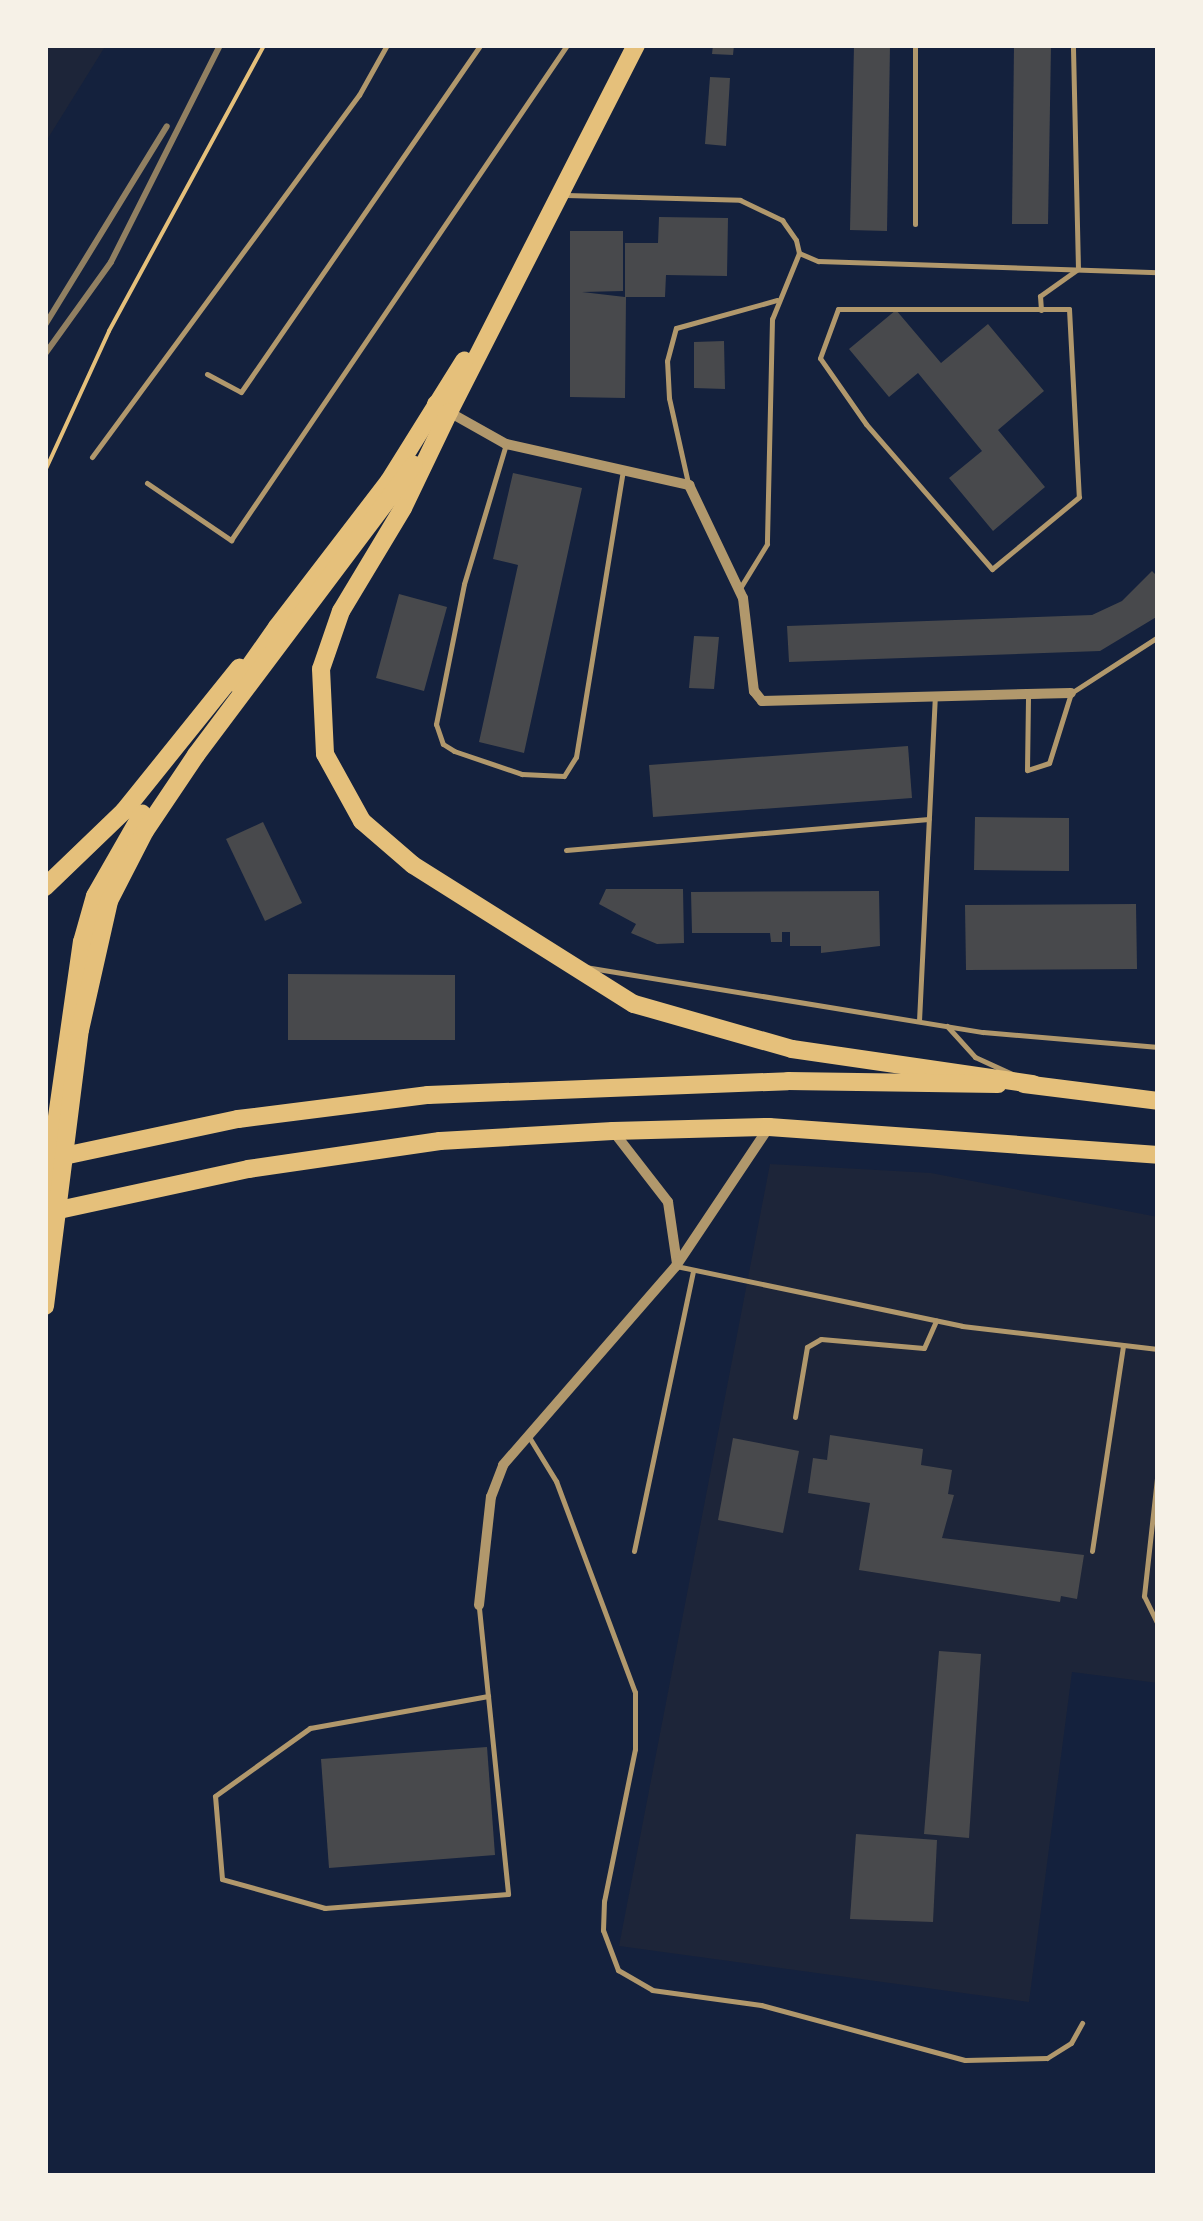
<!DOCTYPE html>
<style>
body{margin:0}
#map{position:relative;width:1203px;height:2221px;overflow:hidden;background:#14213d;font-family:Lato,sans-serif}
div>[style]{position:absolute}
.green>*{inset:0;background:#1d2539}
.building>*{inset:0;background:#48494c}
.path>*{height:4px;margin:-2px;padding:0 2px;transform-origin:2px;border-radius:2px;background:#e5c07b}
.service>*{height:5px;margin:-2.5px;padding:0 2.5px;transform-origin:2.5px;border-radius:2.5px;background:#b1986c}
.minor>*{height:10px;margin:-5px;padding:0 5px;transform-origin:5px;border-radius:5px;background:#b1986c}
.primary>*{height:18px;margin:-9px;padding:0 9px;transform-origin:9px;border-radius:9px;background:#e5c07b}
.trunk>*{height:18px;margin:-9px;padding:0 9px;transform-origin:9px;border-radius:9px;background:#e5c07b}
.rail>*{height:6px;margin:-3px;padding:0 3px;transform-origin:3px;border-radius:3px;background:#918062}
span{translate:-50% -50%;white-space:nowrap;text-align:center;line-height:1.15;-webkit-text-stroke:9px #f6f1e7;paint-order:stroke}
.frame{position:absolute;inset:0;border:48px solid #f6f1e7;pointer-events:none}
</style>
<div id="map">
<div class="green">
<div style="clip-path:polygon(45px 45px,106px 45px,45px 143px)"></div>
<div style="clip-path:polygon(770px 1164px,931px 1173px,1158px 1217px,1158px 1683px,1072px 1672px,1029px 2002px,619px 1946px)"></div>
</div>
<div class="building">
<div style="clip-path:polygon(713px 45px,734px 45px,733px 55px,712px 54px)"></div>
<div style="clip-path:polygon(854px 45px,890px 45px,887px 231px,850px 230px)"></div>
<div style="clip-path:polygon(1014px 45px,1051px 45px,1048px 224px,1012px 224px)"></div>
<div style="clip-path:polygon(710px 77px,730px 78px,726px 146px,705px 144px)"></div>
<div style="clip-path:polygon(659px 217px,728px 218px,727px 276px,666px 275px,665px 297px,626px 297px,625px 398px,570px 397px,570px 231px,623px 231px,623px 291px,582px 292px,625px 297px,625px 243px,658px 243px)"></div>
<div style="clip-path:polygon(896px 310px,941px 363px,988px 324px,1044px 391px,998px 430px,1045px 487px,993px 531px,949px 478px,982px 451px,918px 373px,889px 397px,849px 349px)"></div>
<div style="clip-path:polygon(724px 341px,725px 389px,694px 388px,694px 342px)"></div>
<div style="clip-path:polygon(513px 473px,582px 488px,524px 753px,479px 742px,518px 565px,493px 559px)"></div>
<div style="clip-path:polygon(1152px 571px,1158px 577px,1158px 616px,1100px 651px,789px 662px,787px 626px,1092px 615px,1122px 601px)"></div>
<div style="clip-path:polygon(399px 594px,447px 607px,424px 691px,376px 678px)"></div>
<div style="clip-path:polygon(694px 636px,719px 637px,714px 689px,689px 688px)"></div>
<div style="clip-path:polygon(908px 746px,912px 798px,653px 817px,649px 765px)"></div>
<div style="clip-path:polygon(975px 817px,1069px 818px,1069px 871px,974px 870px)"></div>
<div style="clip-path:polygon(263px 822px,302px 903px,265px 921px,226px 839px)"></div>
<div style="clip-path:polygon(606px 889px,683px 889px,684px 943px,657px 944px,631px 933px,636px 924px,599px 904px)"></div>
<div style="clip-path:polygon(879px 891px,880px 946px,821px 953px,821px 946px,790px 946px,790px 932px,782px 932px,782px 942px,771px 942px,770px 933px,692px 933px,691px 892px)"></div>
<div style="clip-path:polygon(1136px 904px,1137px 969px,966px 970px,965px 905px)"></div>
<div style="clip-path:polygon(288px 974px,455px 975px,455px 1040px,288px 1040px)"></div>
<div style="clip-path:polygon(830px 1435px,923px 1449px,921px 1465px,952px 1470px,948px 1494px,954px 1495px,942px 1538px,1084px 1555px,1077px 1599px,1061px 1596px,1060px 1602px,859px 1570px,870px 1503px,808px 1493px,813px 1458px,827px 1460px)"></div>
<div style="clip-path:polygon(733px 1438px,799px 1451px,783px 1533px,718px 1520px)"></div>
<div style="clip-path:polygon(939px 1651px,981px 1654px,969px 1838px,924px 1834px)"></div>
<div style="clip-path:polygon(487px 1747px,495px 1855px,329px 1868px,321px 1759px)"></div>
<div style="clip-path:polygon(856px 1834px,937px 1840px,933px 1922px,850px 1919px)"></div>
</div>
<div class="path">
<div style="left:45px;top:471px;width:154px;rotate:-65.4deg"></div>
<div style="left:109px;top:331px;width:325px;rotate:-61.5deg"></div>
</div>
<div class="service">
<div style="left:566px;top:195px;width:174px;rotate:1.6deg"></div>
<div style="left:740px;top:200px;width:47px;rotate:25.5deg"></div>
<div style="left:782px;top:220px;width:24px;rotate:55deg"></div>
<div style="left:796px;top:240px;width:13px;rotate:77deg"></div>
<div style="left:799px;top:253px;width:71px;rotate:112.2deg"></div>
<div style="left:772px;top:319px;width:225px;rotate:91.3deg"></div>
<div style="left:767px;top:544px;width:52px;rotate:121.5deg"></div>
<div style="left:915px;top:224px;width:179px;rotate:-90deg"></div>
<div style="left:799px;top:253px;width:21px;rotate:23deg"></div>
<div style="left:818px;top:261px;width:340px;rotate:1.9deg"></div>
<div style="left:838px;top:309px;width:231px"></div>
<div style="left:1069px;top:309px;width:188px;rotate:87deg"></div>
<div style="left:1079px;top:497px;width:113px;rotate:140.4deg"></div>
<div style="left:992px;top:569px;width:192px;rotate:-131deg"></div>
<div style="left:866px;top:424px;width:80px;rotate:-124.9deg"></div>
<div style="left:820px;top:358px;width:52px;rotate:-69.8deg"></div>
<div style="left:1041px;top:310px;width:14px;rotate:-94deg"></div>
<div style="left:1040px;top:296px;width:47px;rotate:-35.4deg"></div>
<div style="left:1078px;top:269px;width:224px;rotate:-91.3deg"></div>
<div style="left:207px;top:374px;width:38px;rotate:28deg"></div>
<div style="left:241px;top:392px;width:421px;rotate:-55.4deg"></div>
<div style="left:506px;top:444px;width:146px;rotate:106.7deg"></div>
<div style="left:464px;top:584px;width:143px;rotate:101.3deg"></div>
<div style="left:436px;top:724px;width:21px;rotate:71deg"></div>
<div style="left:443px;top:744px;width:13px;rotate:32deg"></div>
<div style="left:454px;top:751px;width:72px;rotate:18.7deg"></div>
<div style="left:522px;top:774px;width:42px;rotate:2.7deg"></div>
<div style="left:564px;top:776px;width:22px;rotate:-58deg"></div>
<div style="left:576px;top:757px;width:292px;rotate:-80.7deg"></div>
<div style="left:92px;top:457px;width:450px;rotate:-53.6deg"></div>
<div style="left:359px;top:95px;width:57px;rotate:-60.8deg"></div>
<div style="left:147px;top:483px;width:102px;rotate:34.2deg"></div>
<div style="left:231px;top:540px;width:598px;rotate:-55.83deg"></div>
<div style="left:688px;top:483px;width:87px;rotate:-102.6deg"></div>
<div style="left:669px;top:398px;width:37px;rotate:-93deg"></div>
<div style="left:667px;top:361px;width:34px;rotate:-75deg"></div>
<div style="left:676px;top:328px;width:105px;rotate:-15.5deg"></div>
<div style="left:1071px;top:693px;width:73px;rotate:107.4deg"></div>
<div style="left:1049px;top:763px;width:23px;rotate:162deg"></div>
<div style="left:1027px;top:770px;width:74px;rotate:-89.2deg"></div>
<div style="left:1028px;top:696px;width:43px;rotate:-4deg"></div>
<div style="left:1071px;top:693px;width:103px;rotate:-32.8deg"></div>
<div style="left:566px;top:850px;width:364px;rotate:-4.9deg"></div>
<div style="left:585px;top:967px;width:403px;rotate:9.3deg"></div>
<div style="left:983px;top:1032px;width:176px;rotate:4.9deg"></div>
<div style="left:919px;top:1021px;width:322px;rotate:-87.2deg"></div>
<div style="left:947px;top:1026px;width:42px;rotate:47.9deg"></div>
<div style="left:975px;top:1057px;width:41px;rotate:24.7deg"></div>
<div style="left:676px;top:1266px;width:292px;rotate:11.8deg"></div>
<div style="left:962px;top:1326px;width:197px;rotate:6.7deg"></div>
<div style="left:795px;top:1417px;width:71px;rotate:-80.3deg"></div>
<div style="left:807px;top:1347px;width:16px;rotate:-30deg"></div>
<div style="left:821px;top:1339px;width:103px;rotate:5deg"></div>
<div style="left:924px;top:1348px;width:30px;rotate:-66deg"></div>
<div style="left:529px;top:1437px;width:52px;rotate:58.5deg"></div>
<div style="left:556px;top:1481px;width:225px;rotate:69.5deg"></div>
<div style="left:635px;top:1692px;width:57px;rotate:90deg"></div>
<div style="left:635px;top:1749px;width:155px;rotate:101.5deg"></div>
<div style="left:604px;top:1901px;width:29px;rotate:92deg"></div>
<div style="left:603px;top:1930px;width:43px;rotate:69.4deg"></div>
<div style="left:618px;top:1970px;width:39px;rotate:30deg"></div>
<div style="left:652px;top:1990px;width:110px;rotate:7.8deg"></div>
<div style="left:761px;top:2005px;width:211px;rotate:15.1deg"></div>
<div style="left:965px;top:2060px;width:82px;rotate:-1.4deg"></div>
<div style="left:1047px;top:2058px;width:28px;rotate:-32deg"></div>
<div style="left:1071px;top:2043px;width:23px;rotate:-61deg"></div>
<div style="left:1158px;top:1469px;width:128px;rotate:96.3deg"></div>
<div style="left:1144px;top:1596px;width:32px;rotate:64deg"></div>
<div style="left:634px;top:1551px;width:287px;rotate:-78.1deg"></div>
<div style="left:1092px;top:1551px;width:208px;rotate:-81.4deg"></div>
<div style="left:479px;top:1608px;width:88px;rotate:84.2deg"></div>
<div style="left:488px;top:1696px;width:199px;rotate:84.2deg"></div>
<div style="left:508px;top:1894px;width:184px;rotate:175.6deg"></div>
<div style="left:325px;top:1908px;width:107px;rotate:-164.3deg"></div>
<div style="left:222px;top:1879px;width:83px;rotate:-94.8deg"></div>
<div style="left:215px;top:1796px;width:117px;rotate:-35.6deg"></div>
<div style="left:310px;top:1728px;width:181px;rotate:-10.2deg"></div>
</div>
<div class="minor">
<div style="left:449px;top:412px;width:65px;rotate:29.3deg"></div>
<div style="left:506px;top:444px;width:188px;rotate:12.6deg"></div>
<div style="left:689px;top:485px;width:125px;rotate:64.5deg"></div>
<div style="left:743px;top:598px;width:94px;rotate:83.3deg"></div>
<div style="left:754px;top:691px;width:13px;rotate:51deg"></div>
<div style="left:762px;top:701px;width:309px;rotate:-1.5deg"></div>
<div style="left:613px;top:1131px;width:90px;rotate:52.2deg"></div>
<div style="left:668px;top:1202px;width:63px;rotate:81.7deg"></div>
<div style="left:479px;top:1605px;width:109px;rotate:-83.7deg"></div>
<div style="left:491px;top:1497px;width:34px;rotate:-69deg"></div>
<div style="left:503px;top:1465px;width:264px;rotate:-49deg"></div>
<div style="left:676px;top:1266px;width:167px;rotate:-56.2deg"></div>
</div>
<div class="primary">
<div style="left:436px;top:404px;width:15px;rotate:32deg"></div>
<div style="left:449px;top:412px;width:412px;rotate:-63deg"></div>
<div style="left:277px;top:627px;width:184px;rotate:-52.5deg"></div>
<div style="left:389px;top:481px;width:142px;rotate:-58deg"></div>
</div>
<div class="trunk">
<div style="left:449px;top:412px;width:106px;rotate:115.6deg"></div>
<div style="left:403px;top:508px;width:120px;rotate:121deg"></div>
<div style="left:341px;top:611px;width:61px;rotate:109deg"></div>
<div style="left:321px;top:669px;width:85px;rotate:87.3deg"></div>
<div style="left:325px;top:754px;width:77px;rotate:61.1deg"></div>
<div style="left:362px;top:821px;width:67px;rotate:40.8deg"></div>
<div style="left:413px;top:865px;width:261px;rotate:32.2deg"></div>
<div style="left:634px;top:1004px;width:164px;rotate:15.9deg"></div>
<div style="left:792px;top:1049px;width:244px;rotate:8.3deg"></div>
<div style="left:237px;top:684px;width:70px;rotate:-54.9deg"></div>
<div style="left:45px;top:887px;width:110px;rotate:-43.9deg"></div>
<div style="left:124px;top:811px;width:184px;rotate:-51.2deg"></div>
<div style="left:1024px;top:1084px;width:135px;rotate:7.2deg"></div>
<div style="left:45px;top:1160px;width:197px;rotate:-12deg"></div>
<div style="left:238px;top:1119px;width:192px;rotate:-7.2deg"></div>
<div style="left:428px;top:1095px;width:360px;rotate:-2.2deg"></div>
<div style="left:788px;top:1081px;width:210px;rotate:0.8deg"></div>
<div style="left:45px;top:1201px;width:262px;rotate:-81.9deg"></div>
<div style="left:82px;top:942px;width:48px;rotate:-74.2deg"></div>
<div style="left:95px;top:896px;width:95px;rotate:-60.2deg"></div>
<div style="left:45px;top:1213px;width:208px;rotate:-12.2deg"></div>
<div style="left:248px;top:1169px;width:194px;rotate:-8.3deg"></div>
<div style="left:440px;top:1141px;width:173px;rotate:-3.3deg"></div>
<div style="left:613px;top:1131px;width:156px;rotate:-1.5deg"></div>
<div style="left:769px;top:1127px;width:390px;rotate:4.1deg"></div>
<div style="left:45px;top:1306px;width:278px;rotate:-82.8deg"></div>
<div style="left:80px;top:1030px;width:132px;rotate:-77.3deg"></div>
<div style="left:109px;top:901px;width:79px;rotate:-62.8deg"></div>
<div style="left:145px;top:831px;width:92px;rotate:-56.1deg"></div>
<div style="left:196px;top:755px;width:363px;rotate:-53.1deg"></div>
</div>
<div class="rail">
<div style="left:45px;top:325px;width:233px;rotate:-58.5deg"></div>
<div style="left:45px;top:354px;width:113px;rotate:-54.3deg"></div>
<div style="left:111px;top:262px;width:243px;rotate:-63.3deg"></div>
</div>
<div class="frame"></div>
</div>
